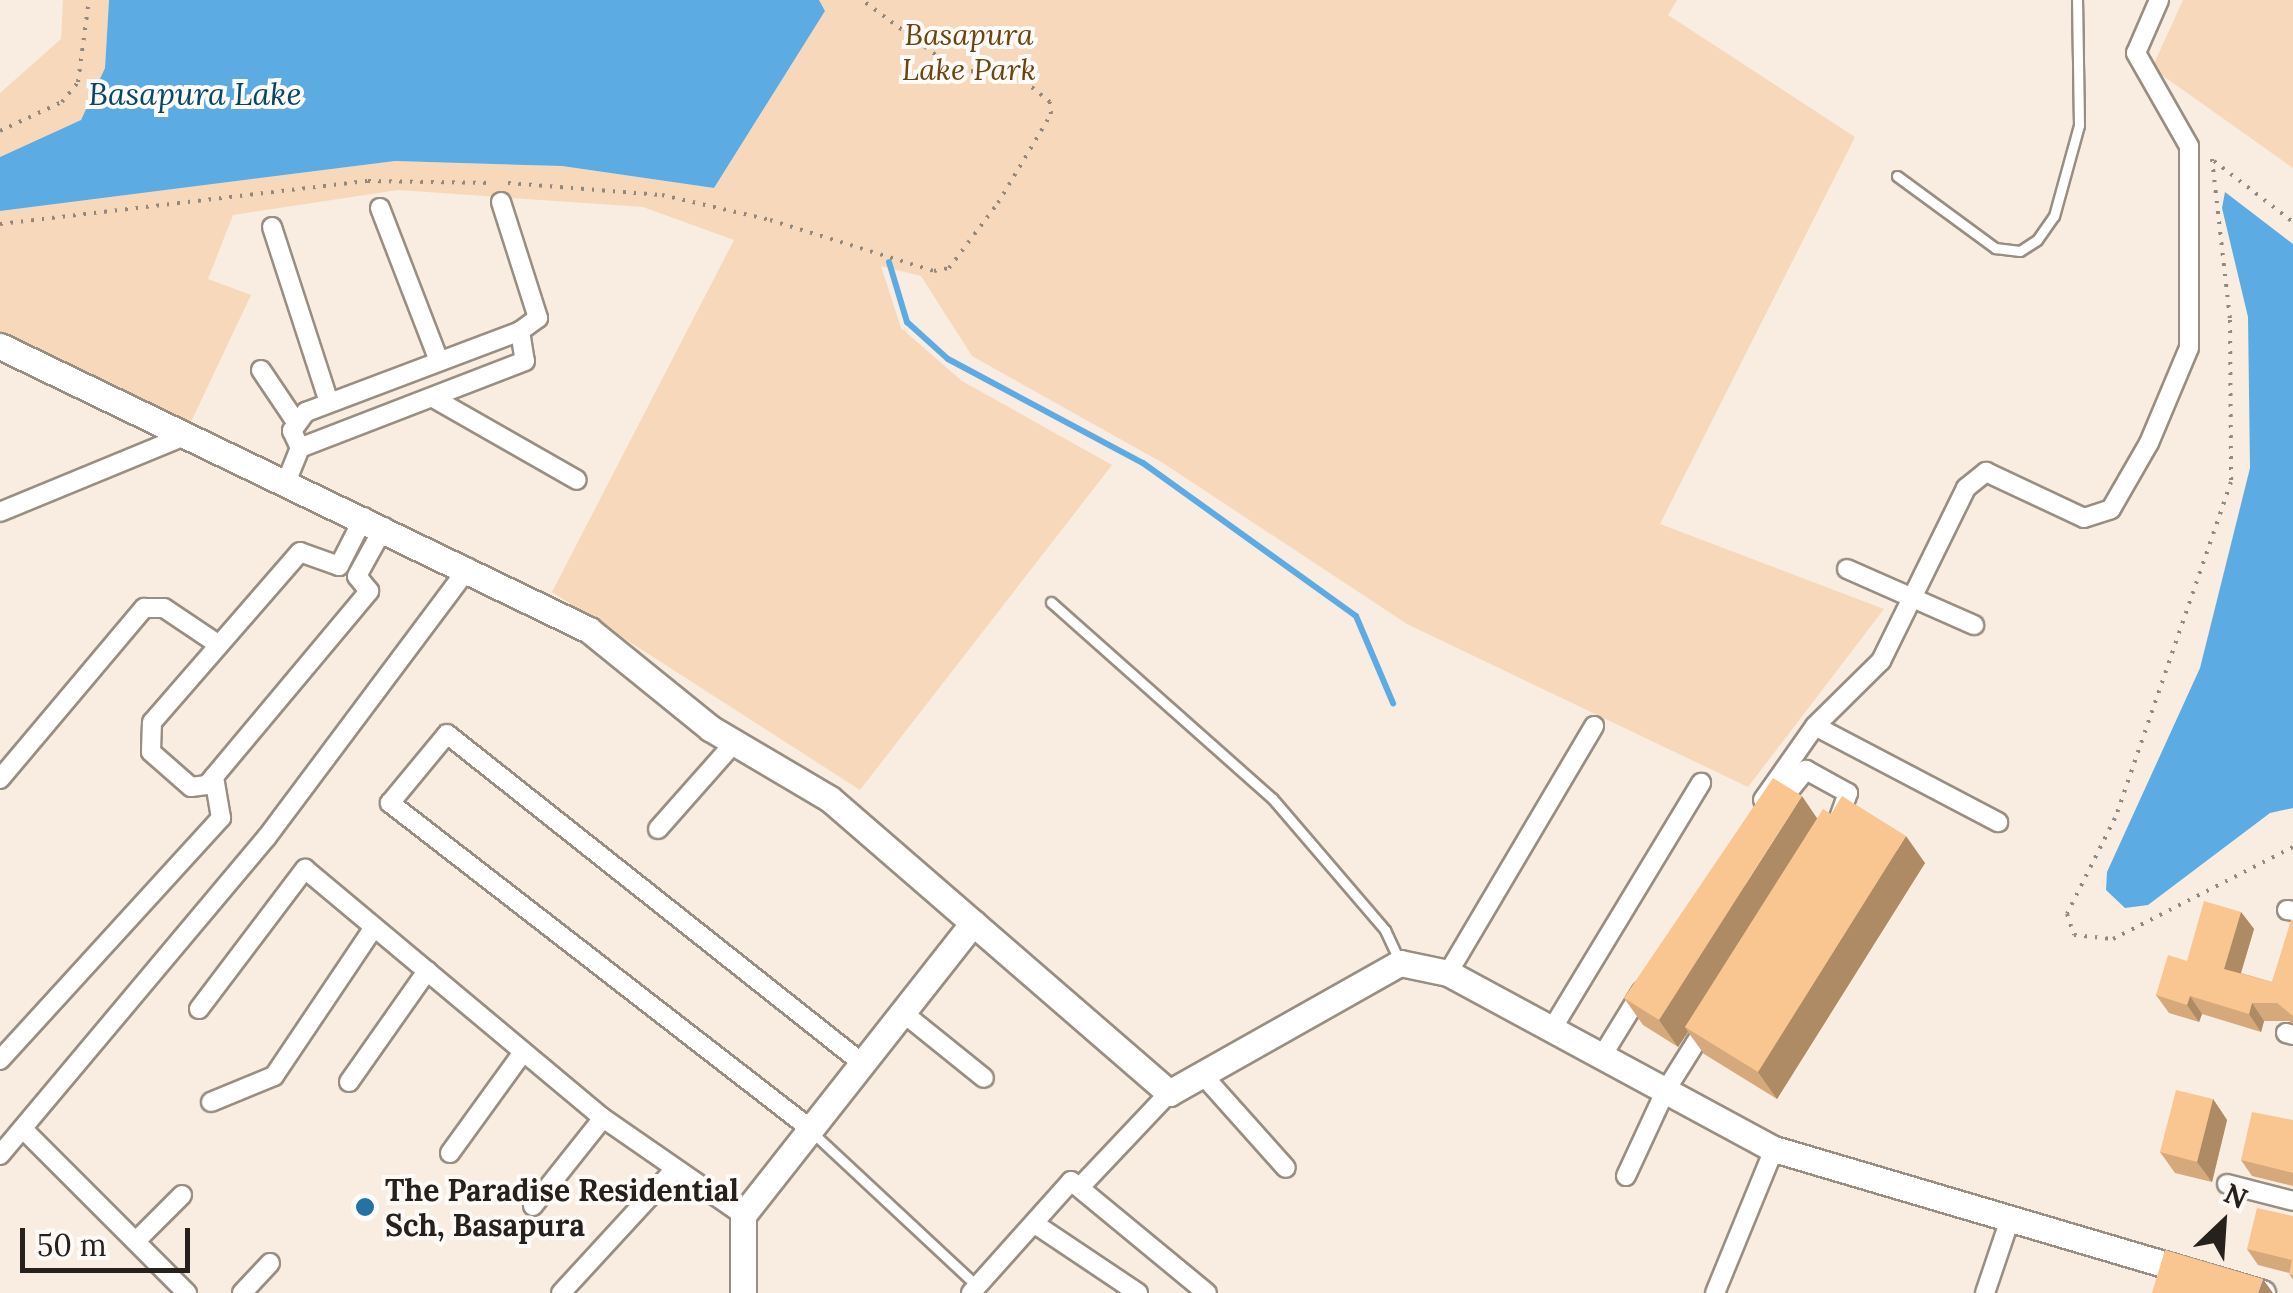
<!DOCTYPE html>
<style>
body{margin:0}
#map{position:relative;width:2293px;height:1293px;overflow:hidden;background:#f9ece0;font-family:Lora,serif}
div>[style]{position:absolute}
.green>*{inset:0;background:#f7d8ba}
.water>*{inset:0;background:#5cace3}
.stream>*{height:6px;margin:-3px;padding:0 3px;transform-origin:3px;border-radius:3px;background:#5cace3}
.path>*{height:4px;margin-top:-2px;transform-origin:0;background:repeating-linear-gradient(90deg,#918880 0 2.5px,transparent 0 10.5px)}
.roads{filter:drop-shadow(2px 0 #998e82) drop-shadow(-2px 0 #998e82) drop-shadow(0 2px #998e82) drop-shadow(0 -2px #998e82)}
.lane>*{height:9px;margin:-4.5px;padding:0 4.5px;transform-origin:4.5px;border-radius:4.5px;background:#fff}
.street>*{height:18px;margin:-9px;padding:0 9px;transform-origin:9px;border-radius:9px;background:#fff}
.secondary>*{height:25px;margin:-12.5px;padding:0 12.5px;transform-origin:12.5px;border-radius:12.5px;background:#fff}
.wall>*{inset:0;background:#d6a97c}
.shaded-wall>*{inset:0;background:#ae8a65}
.building>*{inset:0;background:#f9c590}
.dots>*{width:28px;height:28px;translate:-50% -50%;box-sizing:border-box;border:5px solid #fefbf9;border-radius:50%}
span{translate:-50% -50%;white-space:nowrap;text-align:center;line-height:1.15;-webkit-text-stroke:8px #fefbf9;paint-order:stroke}
.park-label{font-size:30px;color:#6c430e;font-style:italic}
.poi-label{font-size:30px;color:#26211d;font-weight:700}
.left{translate:0 -50%;text-align:left}
.water-label{font-size:32px;color:#05476b;font-style:italic}
.north{position:absolute;left:2173px;top:1173px;width:100px;height:100px;-webkit-text-stroke:8px #fefbf9;paint-order:stroke;rotate:25deg;font-size:28px;font-weight:700;line-height:40px;text-align:center;color:#26211d}
.north::after{content:'';display:block;margin:auto;width:35px;height:45px;background:#26211d;clip-path:polygon(50% 0,100% 100%,50% 72%,0 100%)}
.scale{position:absolute;left:20px;top:1228px;width:170px;height:45px;box-sizing:border-box;border:5px solid #26211d;border-top:0;padding-left:12px;font-size:30px;line-height:35px;white-space:nowrap;color:#26211d;-webkit-text-stroke:8px #fefbf9;paint-order:stroke}
</style>
<div id="map">
<div class="green">
<div style="clip-path:polygon(63px 0,109px 0,105px 68px,81px 120px,0 157px,0 93px,61px 39px)"></div>
<div style="clip-path:polygon(819px 0,1677px 0,1668px 15px,1855px 137px,1660px 524px,1884px 609px,1748px 787px,1407px 624px,1163px 463px,972px 356px,921px 276px,881px 266px,901px 328px,962px 381px,1112px 465px,860px 790px,552px 592px,734px 240px,643px 207px,398px 190px,233px 215px,208px 279px,251px 295px,190px 424px,0 333px,0 211px,395px 161px,562px 166px,714px 188px,825px 11px)"></div>
<div style="clip-path:polygon(2183px 0,2293px 0,2293px 168px,2152px 68px)"></div>
</div>
<div class="water">
<div style="clip-path:polygon(109px 0,819px 0,825px 11px,714px 188px,562px 166px,395px 161px,0 211px,0 157px,81px 120px,105px 68px)"></div>
<div style="clip-path:polygon(2225px 192px,2293px 244px,2293px 808px,2270px 813px,2148px 905px,2125px 908px,2106px 890px,2107px 872px,2200px 668px,2250px 468px,2248px 317px,2222px 208px)"></div>
</div>
<div class="stream">
<div style="left:889px;top:262px;width:63px;rotate:73.3deg"></div>
<div style="left:907px;top:322px;width:55px;rotate:42.1deg"></div>
<div style="left:948px;top:359px;width:221px;rotate:28.1deg"></div>
<div style="left:1143px;top:463px;width:262px;rotate:35.7deg"></div>
<div style="left:1356px;top:616px;width:95px;rotate:67deg"></div>
</div>
<div class="path">
<div style="left:0;top:131px;width:68px;rotate:-25.1deg"></div>
<div style="left:62px;top:102px;width:26px;rotate:-51deg"></div>
<div style="left:78px;top:82px;width:83px;rotate:-82.4deg"></div>
<div style="left:2212px;top:159px;width:162px;rotate:83.6deg"></div>
<div style="left:2230px;top:320px;width:162px;rotate:89.6deg"></div>
<div style="left:2231px;top:482px;width:355px;rotate:109deg"></div>
<div style="left:2115px;top:818px;width:107px;rotate:116.6deg"></div>
<div style="left:2067px;top:914px;width:22px;rotate:72deg"></div>
<div style="left:2074px;top:935px;width:39px;rotate:6deg"></div>
<div style="left:2113px;top:939px;width:202px;rotate:-27.1deg"></div>
<div style="left:2214px;top:161px;width:100px;rotate:37.7deg"></div>
<div style="left:508px;top:183px;width:154px;rotate:4.5deg"></div>
<div style="left:662px;top:195px;width:111px;rotate:13deg"></div>
<div style="left:770px;top:220px;width:172px;rotate:17.3deg"></div>
<div style="left:934px;top:271px;width:15px;rotate:-11deg"></div>
<div style="left:949px;top:268px;width:81px;rotate:-53deg"></div>
<div style="left:998px;top:203px;width:104px;rotate:-59.2deg"></div>
<div style="left:1051px;top:114px;width:12px;rotate:-95deg"></div>
<div style="left:1050px;top:102px;width:32px;rotate:-141deg"></div>
<div style="left:1025px;top:82px;width:75px;rotate:-168.4deg"></div>
<div style="left:952px;top:67px;width:112px;rotate:-143.3deg"></div>
<div style="left:0;top:224px;width:371px;rotate:-6.7deg"></div>
<div style="left:368px;top:181px;width:126px;rotate:0.9deg"></div>
</div>
<div class="roads">
<div class="lane">
<div style="left:1897px;top:176px;width:122px;rotate:36.3deg"></div>
<div style="left:1995px;top:248px;width:25px;rotate:7deg"></div>
<div style="left:2020px;top:251px;width:20px;rotate:-33deg"></div>
<div style="left:2037px;top:240px;width:29px;rotate:-55deg"></div>
<div style="left:2054px;top:216px;width:94px;rotate:-74.6deg"></div>
<div style="left:2079px;top:125px;width:125px;rotate:-90.9deg"></div>
<div style="left:1051px;top:602px;width:295px;rotate:41.6deg"></div>
<div style="left:1272px;top:798px;width:174px;rotate:49.4deg"></div>
<div style="left:1385px;top:930px;width:33px;rotate:65deg"></div>
<div style="left:813px;top:1133px;width:224px;rotate:43deg"></div>
</div>
<div class="street">
<div style="left:501px;top:202px;width:122px;rotate:72.3deg"></div>
<div style="left:538px;top:318px;width:22px;rotate:144deg"></div>
<div style="left:380px;top:208px;width:161px;rotate:68.9deg"></div>
<div style="left:272px;top:227px;width:184px;rotate:72deg"></div>
<div style="left:261px;top:370px;width:63px;rotate:56.1deg"></div>
<div style="left:435px;top:399px;width:163px;rotate:29.7deg"></div>
<div style="left:287px;top:480px;width:35px;rotate:-68deg"></div>
<div style="left:300px;top:448px;width:19px;rotate:-115deg"></div>
<div style="left:292px;top:431px;width:24px;rotate:-54deg"></div>
<div style="left:306px;top:412px;width:229px;rotate:-20.7deg"></div>
<div style="left:520px;top:331px;width:30px;rotate:81deg"></div>
<div style="left:525px;top:361px;width:241px;rotate:158.9deg"></div>
<div style="left:0;top:512px;width:204px;rotate:-22.4deg"></div>
<div style="left:364px;top:517px;width:55px;rotate:117deg"></div>
<div style="left:339px;top:566px;width:41px;rotate:-160.3deg"></div>
<div style="left:300px;top:552px;width:225px;rotate:131deg"></div>
<div style="left:152px;top:722px;width:30px;rotate:92deg"></div>
<div style="left:151px;top:752px;width:53px;rotate:41.2deg"></div>
<div style="left:191px;top:787px;width:16px;rotate:-7deg"></div>
<div style="left:207px;top:785px;width:253px;rotate:-50.1deg"></div>
<div style="left:369px;top:591px;width:19px;rotate:-129deg"></div>
<div style="left:357px;top:576px;width:56px;rotate:-61.1deg"></div>
<div style="left:1847px;top:569px;width:139px;rotate:23.8deg"></div>
<div style="left:1815px;top:726px;width:207px;rotate:27.7deg"></div>
<div style="left:0;top:779px;width:224px;rotate:-49.9deg"></div>
<div style="left:144px;top:608px;width:20px"></div>
<div style="left:164px;top:608px;width:66px;rotate:33.9deg"></div>
<div style="left:1763px;top:800px;width:90px;rotate:-54.9deg"></div>
<div style="left:1815px;top:726px;width:93px;rotate:-44.6deg"></div>
<div style="left:1881px;top:661px;width:193px;rotate:-63.8deg"></div>
<div style="left:1966px;top:488px;width:26px;rotate:-39deg"></div>
<div style="left:1986px;top:472px;width:108px;rotate:25.1deg"></div>
<div style="left:2084px;top:518px;width:28px;rotate:-18deg"></div>
<div style="left:2111px;top:509px;width:76px;rotate:-60.1deg"></div>
<div style="left:2149px;top:443px;width:103px;rotate:-67.2deg"></div>
<div style="left:2189px;top:348px;width:202px;rotate:-90deg"></div>
<div style="left:2189px;top:146px;width:107px;rotate:-119.7deg"></div>
<div style="left:2136px;top:53px;width:58px;rotate:-66.5deg"></div>
<div style="left:1776px;top:807px;width:48px;rotate:-51deg"></div>
<div style="left:1806px;top:770px;width:48px;rotate:28.7deg"></div>
<div style="left:1848px;top:793px;width:29px;rotate:110deg"></div>
<div style="left:658px;top:829px;width:115px;rotate:-48.5deg"></div>
<div style="left:2287px;top:910px;width:6px;rotate:9deg"></div>
<div style="left:1448px;top:973px;width:287px;rotate:-59.4deg"></div>
<div style="left:199px;top:1009px;width:176px;rotate:-52.9deg"></div>
<div style="left:305px;top:869px;width:388px;rotate:39.9deg"></div>
<div style="left:603px;top:1118px;width:170px;rotate:34.7deg"></div>
<div style="left:902px;top:1012px;width:105px;rotate:38.8deg"></div>
<div style="left:1552px;top:1029px;width:288px;rotate:-58.8deg"></div>
<div style="left:2286px;top:1033px;width:7px;rotate:16deg"></div>
<div style="left:1602px;top:1056px;width:76px;rotate:-58.4deg"></div>
<div style="left:0;top:1060px;width:328px;rotate:-47.6deg"></div>
<div style="left:221px;top:818px;width:42px;rotate:-99.7deg"></div>
<div style="left:1201px;top:1073px;width:127px;rotate:48.2deg"></div>
<div style="left:349px;top:1082px;width:136px;rotate:-54.9deg"></div>
<div style="left:211px;top:1102px;width:68px;rotate:-22.4deg"></div>
<div style="left:274px;top:1076px;width:179px;rotate:-56.1deg"></div>
<div style="left:808px;top:1127px;width:529px;rotate:-142.22deg"></div>
<div style="left:390px;top:803px;width:89px;rotate:-50.4deg"></div>
<div style="left:447px;top:734px;width:530px;rotate:38.41deg"></div>
<div style="left:23px;top:1129px;width:232px;rotate:45deg"></div>
<div style="left:450px;top:1153px;width:125px;rotate:-54.1deg"></div>
<div style="left:0;top:1155px;width:415px;rotate:-50deg"></div>
<div style="left:267px;top:837px;width:336px;rotate:-53.2deg"></div>
<div style="left:1626px;top:1176px;width:95px;rotate:-65.1deg"></div>
<div style="left:1666px;top:1090px;width:79px;rotate:-57.9deg"></div>
<div style="left:2227px;top:1184px;width:68px;rotate:14.4deg"></div>
<div style="left:1081px;top:1186px;width:128px;rotate:-46.6deg"></div>
<div style="left:533px;top:1206px;width:112px;rotate:-51.5deg"></div>
<div style="left:1035px;top:1224px;width:124px;rotate:33.8deg"></div>
<div style="left:136px;top:1241px;width:65px;rotate:-45deg"></div>
<div style="left:242px;top:1293px;width:41px;rotate:-47deg"></div>
<div style="left:561px;top:1293px;width:167px;rotate:-47.4deg"></div>
<div style="left:971px;top:1293px;width:150px;rotate:-48.2deg"></div>
<div style="left:1071px;top:1181px;width:176px;rotate:39.5deg"></div>
<div style="left:1715px;top:1293px;width:156px;rotate:-67.7deg"></div>
<div style="left:1985px;top:1293px;width:75px;rotate:-71.3deg"></div>
</div>
<div class="secondary">
<div style="left:0;top:346px;width:654px;rotate:25.74deg"></div>
<div style="left:589px;top:630px;width:156px;rotate:39deg"></div>
<div style="left:710px;top:728px;width:139px;rotate:30.6deg"></div>
<div style="left:830px;top:799px;width:449px;rotate:40.9deg"></div>
<div style="left:1169px;top:1093px;width:265px;rotate:-29.4deg"></div>
<div style="left:1400px;top:963px;width:49px;rotate:11.8deg"></div>
<div style="left:1448px;top:973px;width:370px;rotate:28.4deg"></div>
<div style="left:1774px;top:1149px;width:509px;rotate:16.44deg"></div>
<div style="left:743px;top:1293px;width:78px;rotate:-90deg"></div>
<div style="left:743px;top:1215px;width:372px;rotate:-51.8deg"></div>
</div>
</div>
<div class="wall">
<div style="clip-path:polygon(1817px 818px,1925px 863px,1777px 1099px,1704px 1054px,1688px 1032px,1678px 1047px,1643px 1025px,1624px 998px)"></div>
<div style="clip-path:polygon(2241px 912px,2254px 929px,2241px 973px,2272px 982px,2293px 920px,2293px 1024px,2289px 1021px,2264px 1021px,2261px 1032px,2202px 1014px,2199px 1022px,2169px 1013px,2156px 995px,2187px 961px)"></div>
<div style="clip-path:polygon(2213px 1099px,2227px 1120px,2212px 1182px,2175px 1173px,2160px 1152px)"></div>
<div style="clip-path:polygon(2293px 1120px,2293px 1186px,2252px 1176px,2241px 1160px)"></div>
<div style="clip-path:polygon(2293px 1216px,2293px 1280px,2289px 1273px,2258px 1265px,2247px 1249px)"></div>
</div>
<div class="shaded-wall">
<div style="clip-path:polygon(1802px 796px,1821px 824px,1685px 1027px,1688px 1032px,1678px 1047px,1659px 1020px)"></div>
<div style="clip-path:polygon(1906px 836px,1925px 863px,1777px 1099px,1758px 1072px)"></div>
<div style="clip-path:polygon(2241px 912px,2254px 929px,2237px 986px,2224px 969px)"></div>
<div style="clip-path:polygon(2190px 996px,2202px 1014px,2199px 1022px,2187px 1005px)"></div>
<div style="clip-path:polygon(2252px 1003px,2264px 1021px,2261px 1032px,2249px 1014px)"></div>
<div style="clip-path:polygon(2213px 1099px,2227px 1120px,2212px 1182px,2197px 1162px)"></div>
<div style="clip-path:polygon(2263px 1279px,2273px 1293px,2258px 1293px)"></div>
</div>
<div class="building">
<div style="clip-path:polygon(1773px 778px,1802px 796px,1659px 1020px,1624px 998px)"></div>
<div style="clip-path:polygon(1842px 796px,1906px 836px,1758px 1072px,1685px 1027px,1823px 809px,1831px 814px)"></div>
<div style="clip-path:polygon(2204px 901px,2241px 912px,2224px 969px,2272px 982px,2291px 920px,2293px 920px,2293px 1016px,2277px 1003px,2252px 1003px,2249px 1014px,2190px 996px,2187px 1005px,2156px 995px,2168px 955px,2187px 961px)"></div>
<div style="clip-path:polygon(2176px 1090px,2213px 1099px,2197px 1162px,2160px 1152px)"></div>
<div style="clip-path:polygon(2252px 1112px,2293px 1120px,2293px 1173px,2241px 1160px)"></div>
<div style="clip-path:polygon(2257px 1208px,2293px 1216px,2293px 1275px,2289px 1274px,2292px 1260px,2247px 1249px)"></div>
<div style="clip-path:polygon(2165px 1250px,2263px 1279px,2258px 1293px,2152px 1293px)"></div>
</div>
<div class="dots">
<div style="left:365px;top:1207px;background:#2373a4"></div>
</div>
<div class="park-label">
<span style="left:969px;top:51px">Basapura<br>Lake Park</span>
</div>
<div class="poi-label">
<span class="left" style="left:385px;top:1207px">The Paradise Residential<br>Sch, Basapura</span>
</div>
<div class="water-label">
<span style="left:195px;top:94px">Basapura Lake</span>
</div>
<div class="north">N</div>
<div class="scale">50 m</div>
</div>
